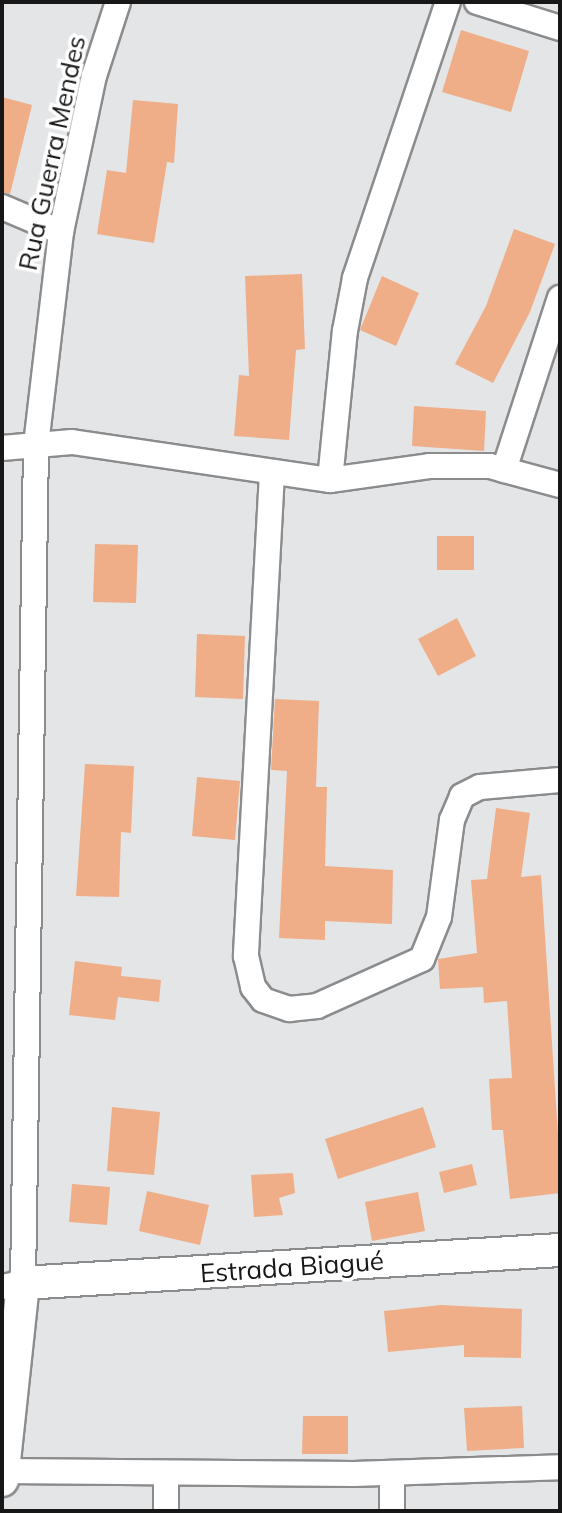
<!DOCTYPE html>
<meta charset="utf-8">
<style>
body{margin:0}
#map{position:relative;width:562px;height:1513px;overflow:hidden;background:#e3e5e7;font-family:Mulish,sans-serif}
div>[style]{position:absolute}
.building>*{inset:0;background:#efae88}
.roads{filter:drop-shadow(2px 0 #8b8c8e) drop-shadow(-2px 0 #8b8c8e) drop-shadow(0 2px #8b8c8e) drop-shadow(0 -2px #8b8c8e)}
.minor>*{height:24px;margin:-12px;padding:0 12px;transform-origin:12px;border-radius:12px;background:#fff}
.major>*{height:32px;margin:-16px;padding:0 16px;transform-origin:16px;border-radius:16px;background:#fff}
span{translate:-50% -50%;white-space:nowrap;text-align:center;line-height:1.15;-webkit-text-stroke:7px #fff;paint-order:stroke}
.street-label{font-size:26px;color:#171718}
.frame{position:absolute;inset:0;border:4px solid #171718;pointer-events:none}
</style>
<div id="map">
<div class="building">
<div style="clip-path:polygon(461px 30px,529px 51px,511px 112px,442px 92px)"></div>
<div style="clip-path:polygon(2px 97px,32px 105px,10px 194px,2px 192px)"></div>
<div style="clip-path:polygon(133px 100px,178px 104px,174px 163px,167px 162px,154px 243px,97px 234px,107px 170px,126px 173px)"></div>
<div style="clip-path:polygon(514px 229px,555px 244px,530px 312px,493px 383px,455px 364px,486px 306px)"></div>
<div style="clip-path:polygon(302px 274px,305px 349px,296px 350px,289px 440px,234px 436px,239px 375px,249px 376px,245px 276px)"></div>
<div style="clip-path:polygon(382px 276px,419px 293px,396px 346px,360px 330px)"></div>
<div style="clip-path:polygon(414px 406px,486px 411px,484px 451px,412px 446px)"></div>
<div style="clip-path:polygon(437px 536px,474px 536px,474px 570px,437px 570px)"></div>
<div style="clip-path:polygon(95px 544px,138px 545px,136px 603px,93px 602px)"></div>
<div style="clip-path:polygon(457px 618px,476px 656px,438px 676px,418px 639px)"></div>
<div style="clip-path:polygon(197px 634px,245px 636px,243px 699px,195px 697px)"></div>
<div style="clip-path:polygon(275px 699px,319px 701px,316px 787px,327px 787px,325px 866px,393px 870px,392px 924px,325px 921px,325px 940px,279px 938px,287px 771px,271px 770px)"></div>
<div style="clip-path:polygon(85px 764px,134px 766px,131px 833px,121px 832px,119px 897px,76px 896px)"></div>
<div style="clip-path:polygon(197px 777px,240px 781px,235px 840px,192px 836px)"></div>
<div style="clip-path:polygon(496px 808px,530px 813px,521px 877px,541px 875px,560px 1165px,560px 1193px,510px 1199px,503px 1130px,492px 1130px,489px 1079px,512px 1078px,507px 1001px,484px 1003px,483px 987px,440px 989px,438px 959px,477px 953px,471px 880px,487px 879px)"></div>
<div style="clip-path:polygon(75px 961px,122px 967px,121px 976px,161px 980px,159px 1002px,118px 997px,115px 1020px,69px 1015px)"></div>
<div style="clip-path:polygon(112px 1107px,160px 1112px,154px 1175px,107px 1171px)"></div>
<div style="clip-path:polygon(423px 1107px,436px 1147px,338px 1179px,325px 1139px)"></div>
<div style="clip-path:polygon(472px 1164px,477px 1185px,444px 1193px,439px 1172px)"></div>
<div style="clip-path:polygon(293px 1173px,295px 1193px,279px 1198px,283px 1215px,254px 1217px,251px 1175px)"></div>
<div style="clip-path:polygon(72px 1184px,110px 1187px,107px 1225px,69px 1222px)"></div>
<div style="clip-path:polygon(147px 1191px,209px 1205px,200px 1245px,139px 1231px)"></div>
<div style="clip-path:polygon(418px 1192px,425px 1231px,372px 1241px,365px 1202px)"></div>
<div style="clip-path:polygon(441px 1305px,522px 1309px,521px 1358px,464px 1357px,464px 1345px,388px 1352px,384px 1311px)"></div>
<div style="clip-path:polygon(522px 1406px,524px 1448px,467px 1451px,464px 1408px)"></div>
<div style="clip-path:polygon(303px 1416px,348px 1416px,348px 1454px,302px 1454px)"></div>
</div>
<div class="roads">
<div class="minor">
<div style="left:477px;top:2px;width:87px;rotate:17.4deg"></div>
<div style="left:2px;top:207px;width:64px;rotate:23deg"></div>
<div style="left:2px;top:448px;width:70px;rotate:-4.9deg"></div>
<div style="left:72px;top:442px;width:261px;rotate:8.4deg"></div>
<div style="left:330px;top:480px;width:100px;rotate:-8deg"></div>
<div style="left:429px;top:466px;width:61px"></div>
<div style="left:490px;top:466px;width:73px;rotate:15.2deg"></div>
<div style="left:504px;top:470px;width:181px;rotate:-72deg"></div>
<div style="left:272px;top:473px;width:484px;rotate:93.1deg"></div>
<div style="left:246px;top:956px;width:32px;rotate:77deg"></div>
<div style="left:253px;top:987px;width:16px;rotate:52deg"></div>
<div style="left:263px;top:1000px;width:28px;rotate:19deg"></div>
<div style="left:289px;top:1009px;width:28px;rotate:-6deg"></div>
<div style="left:317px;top:1006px;width:115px;rotate:-24.1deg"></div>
<div style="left:422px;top:959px;width:45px;rotate:-68deg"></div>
<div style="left:439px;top:917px;width:98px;rotate:-82.4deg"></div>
<div style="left:452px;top:820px;width:26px;rotate:-67deg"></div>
<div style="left:462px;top:796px;width:20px;rotate:-27deg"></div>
<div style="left:480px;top:787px;width:80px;rotate:-5deg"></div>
<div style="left:330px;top:480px;width:150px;rotate:-84.3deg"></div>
<div style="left:345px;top:331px;width:54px;rotate:-79.3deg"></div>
<div style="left:355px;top:278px;width:291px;rotate:-71.4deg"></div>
<div style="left:2px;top:1287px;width:21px;rotate:-11deg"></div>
<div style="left:23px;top:1283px;width:838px;rotate:-89.11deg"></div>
<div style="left:36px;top:445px;width:214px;rotate:-83.3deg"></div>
<div style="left:61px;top:232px;width:159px;rotate:-78.1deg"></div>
<div style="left:94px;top:76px;width:78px;rotate:-72deg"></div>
<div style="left:3px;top:1471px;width:351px;rotate:0.5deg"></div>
<div style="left:354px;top:1474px;width:206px;rotate:-1.9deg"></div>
<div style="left:166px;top:1474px;width:37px;rotate:90deg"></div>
<div style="left:392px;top:1511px;width:38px;rotate:-90deg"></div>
</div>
<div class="major">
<div style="left:2px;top:1480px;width:198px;rotate:-83.9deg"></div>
<div style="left:23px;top:1283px;width:538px;rotate:-3.52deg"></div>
</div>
</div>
<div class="street-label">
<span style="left:52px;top:153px;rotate:-78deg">Rua Guerra Mendes</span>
<span style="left:292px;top:1267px;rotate:-4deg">Estrada Biagué</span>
</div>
<div class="frame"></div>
</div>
